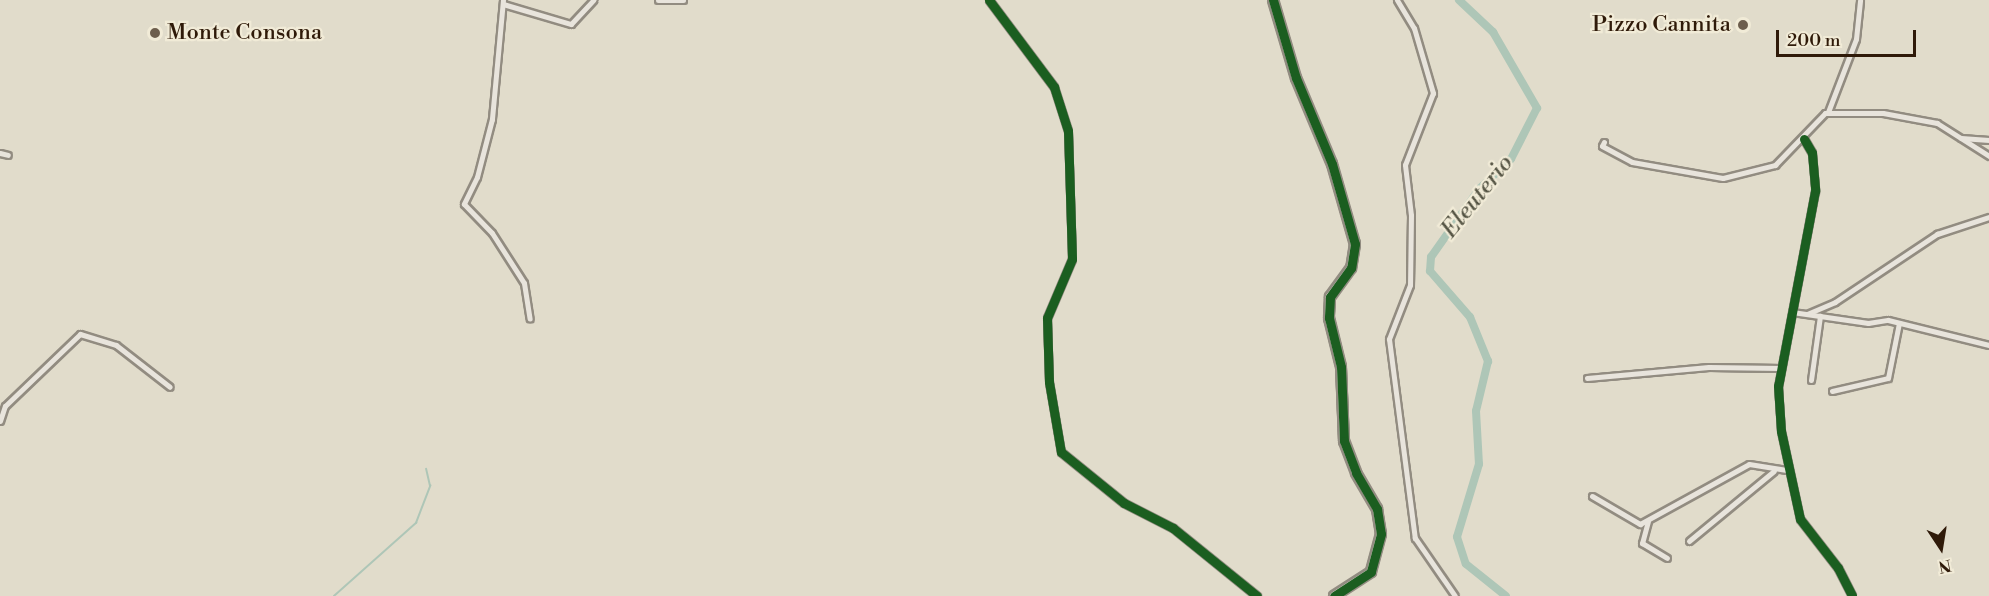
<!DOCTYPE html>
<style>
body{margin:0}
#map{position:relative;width:1989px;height:596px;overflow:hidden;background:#e1dccb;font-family:"Libre Bodoni",serif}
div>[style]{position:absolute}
.stream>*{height:1.5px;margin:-0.75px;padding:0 0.75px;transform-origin:0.75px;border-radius:0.75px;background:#aec6b7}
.river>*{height:8px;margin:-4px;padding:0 4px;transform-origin:4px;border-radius:4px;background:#aec6b7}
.roads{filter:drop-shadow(2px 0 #928c81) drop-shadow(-2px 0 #928c81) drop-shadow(0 2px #928c81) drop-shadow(0 -2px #928c81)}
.street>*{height:5px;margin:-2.5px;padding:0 2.5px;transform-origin:2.5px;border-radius:2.5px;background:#e8e4dc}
.secondary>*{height:8px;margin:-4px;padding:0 4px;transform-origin:4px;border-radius:4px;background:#e8e4dc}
.cycleway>*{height:9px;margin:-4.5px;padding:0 4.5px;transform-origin:4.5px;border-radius:4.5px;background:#1b5e20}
.dots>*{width:16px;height:16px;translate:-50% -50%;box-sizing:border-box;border:3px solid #f1ebd7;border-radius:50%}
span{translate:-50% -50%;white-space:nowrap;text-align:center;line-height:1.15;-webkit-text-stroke:4.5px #f1ebd7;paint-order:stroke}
.poi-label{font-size:22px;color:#2f1a09}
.right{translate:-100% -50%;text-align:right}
.left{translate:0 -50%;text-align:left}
.water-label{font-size:24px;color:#545343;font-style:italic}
.north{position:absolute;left:1911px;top:518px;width:60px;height:60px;-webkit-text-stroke:4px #f1ebd7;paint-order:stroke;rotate:168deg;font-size:16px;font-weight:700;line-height:24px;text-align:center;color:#2f1a09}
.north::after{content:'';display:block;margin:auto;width:21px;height:27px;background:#2f1a09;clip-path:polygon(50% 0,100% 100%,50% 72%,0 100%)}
.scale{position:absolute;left:1776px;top:30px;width:140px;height:27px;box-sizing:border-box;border:3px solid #2f1a09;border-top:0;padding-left:8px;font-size:18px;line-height:21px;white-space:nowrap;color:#2f1a09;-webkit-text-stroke:4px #f1ebd7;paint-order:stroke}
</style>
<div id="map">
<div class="stream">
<div style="left:334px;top:596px;width:110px;rotate:-41.7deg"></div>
<div style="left:416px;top:523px;width:40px;rotate:-69deg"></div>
<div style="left:430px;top:486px;width:17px;rotate:-103deg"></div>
</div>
<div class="river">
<div style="left:1459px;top:0;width:47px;rotate:43.3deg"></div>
<div style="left:1493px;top:32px;width:88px;rotate:59.9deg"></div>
<div style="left:1537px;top:108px;width:57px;rotate:117deg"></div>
<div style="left:1511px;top:159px;width:44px;rotate:136.8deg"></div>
<div style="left:1479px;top:189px;width:83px;rotate:125.2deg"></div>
<div style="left:1431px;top:257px;width:14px;rotate:94deg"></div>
<div style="left:1430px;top:271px;width:61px;rotate:49deg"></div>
<div style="left:1470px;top:317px;width:48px;rotate:67.8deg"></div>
<div style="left:1488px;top:361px;width:51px;rotate:103.5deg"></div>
<div style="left:1476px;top:411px;width:53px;rotate:86.8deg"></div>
<div style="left:1479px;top:464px;width:76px;rotate:106.8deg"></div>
<div style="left:1457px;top:537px;width:28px;rotate:72deg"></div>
<div style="left:1466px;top:564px;width:51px;rotate:38.7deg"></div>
</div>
<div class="roads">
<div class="street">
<div style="left:503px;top:0;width:120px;rotate:95.3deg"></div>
<div style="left:492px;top:119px;width:60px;rotate:104.5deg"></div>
<div style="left:477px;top:177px;width:30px;rotate:116deg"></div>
<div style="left:464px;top:204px;width:40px;rotate:46deg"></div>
<div style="left:492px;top:233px;width:59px;rotate:57.4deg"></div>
<div style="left:524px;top:283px;width:36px;rotate:81deg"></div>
<div style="left:658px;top:0;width:25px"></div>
<div style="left:989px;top:0;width:109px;rotate:53.2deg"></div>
<div style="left:1054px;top:87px;width:46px;rotate:72.3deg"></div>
<div style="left:1068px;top:131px;width:128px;rotate:88.2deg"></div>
<div style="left:1072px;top:259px;width:64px;rotate:113deg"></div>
<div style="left:1047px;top:318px;width:64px;rotate:88.2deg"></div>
<div style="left:1049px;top:382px;width:71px;rotate:80.3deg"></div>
<div style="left:1061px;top:452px;width:81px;rotate:39deg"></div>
<div style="left:1124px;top:503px;width:55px;rotate:27deg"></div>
<div style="left:1173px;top:528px;width:108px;rotate:39deg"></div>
<div style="left:1397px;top:0;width:33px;rotate:59deg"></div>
<div style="left:1414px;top:28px;width:68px;rotate:73.7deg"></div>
<div style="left:1433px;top:93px;width:77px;rotate:111.3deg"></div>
<div style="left:1405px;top:165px;width:50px;rotate:83.2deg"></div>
<div style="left:1411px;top:215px;width:70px;rotate:90.8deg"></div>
<div style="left:1410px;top:285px;width:58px;rotate:111.3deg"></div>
<div style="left:1389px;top:339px;width:201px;rotate:82.6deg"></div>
<div style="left:1415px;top:538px;width:70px;rotate:55.4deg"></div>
<div style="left:503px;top:4px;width:71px;rotate:16.4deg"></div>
<div style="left:571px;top:24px;width:33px;rotate:-47deg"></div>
<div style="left:1828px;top:112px;width:78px;rotate:-69deg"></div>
<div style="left:1856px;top:39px;width:39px;rotate:-84deg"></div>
<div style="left:1961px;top:138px;width:28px;rotate:4deg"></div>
<div style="left:1804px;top:139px;width:16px;rotate:60deg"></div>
<div style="left:1812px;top:153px;width:38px;rotate:85deg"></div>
<div style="left:1815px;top:191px;width:198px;rotate:100.7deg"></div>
<div style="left:1778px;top:386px;width:45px;rotate:86.2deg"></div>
<div style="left:1781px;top:431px;width:90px;rotate:77.8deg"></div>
<div style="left:1800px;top:519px;width:62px;rotate:52.2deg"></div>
<div style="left:1838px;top:568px;width:31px;rotate:63deg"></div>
<div style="left:1604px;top:142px;width:4px;rotate:117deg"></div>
<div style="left:1602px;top:146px;width:34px;rotate:28deg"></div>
<div style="left:1632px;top:162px;width:92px;rotate:10deg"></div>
<div style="left:1723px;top:178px;width:54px;rotate:-14deg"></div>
<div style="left:1775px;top:165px;width:72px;rotate:-46.1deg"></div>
<div style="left:1825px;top:113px;width:58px"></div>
<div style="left:1883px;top:113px;width:55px;rotate:10.5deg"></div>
<div style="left:1937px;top:123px;width:62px;rotate:32.4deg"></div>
<div style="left:0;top:153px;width:8px;rotate:14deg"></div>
<div style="left:1792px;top:312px;width:77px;rotate:8.2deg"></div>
<div style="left:1868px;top:323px;width:20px;rotate:-9deg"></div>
<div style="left:1888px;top:320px;width:104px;rotate:13.9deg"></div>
<div style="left:1807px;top:314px;width:30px;rotate:-23deg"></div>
<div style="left:1835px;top:302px;width:123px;rotate:-33.7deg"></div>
<div style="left:1937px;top:234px;width:55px;rotate:-18.1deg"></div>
<div style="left:1587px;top:378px;width:122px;rotate:-5.2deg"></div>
<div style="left:1709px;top:367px;width:72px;rotate:0.8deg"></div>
<div style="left:1811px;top:380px;width:65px;rotate:-82deg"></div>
<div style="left:1832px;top:391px;width:57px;rotate:-13.1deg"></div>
<div style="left:1888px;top:378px;width:56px;rotate:-78.7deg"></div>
<div style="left:0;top:421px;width:16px;rotate:-72deg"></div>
<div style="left:5px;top:406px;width:104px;rotate:-43.8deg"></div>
<div style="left:80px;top:334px;width:38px;rotate:17deg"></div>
<div style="left:116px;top:345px;width:68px;rotate:37.9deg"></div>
<div style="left:1592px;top:496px;width:56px;rotate:30.3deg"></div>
<div style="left:1640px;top:524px;width:124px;rotate:-28.8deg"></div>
<div style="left:1749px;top:464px;width:38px;rotate:9deg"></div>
<div style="left:1648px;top:521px;width:23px;rotate:105deg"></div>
<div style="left:1642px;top:543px;width:29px;rotate:31deg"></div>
<div style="left:1689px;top:541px;width:110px;rotate:-39.5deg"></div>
</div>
<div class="secondary">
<div style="left:1273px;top:0;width:81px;rotate:73.6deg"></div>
<div style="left:1296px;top:78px;width:93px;rotate:67.3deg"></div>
<div style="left:1332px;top:164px;width:83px;rotate:74deg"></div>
<div style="left:1355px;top:244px;width:24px;rotate:99deg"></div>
<div style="left:1351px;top:268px;width:36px;rotate:126deg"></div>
<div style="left:1330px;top:297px;width:21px;rotate:93deg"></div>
<div style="left:1329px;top:318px;width:50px;rotate:76.2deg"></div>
<div style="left:1341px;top:367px;width:74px;rotate:87.7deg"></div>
<div style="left:1344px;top:441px;width:34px;rotate:69deg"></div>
<div style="left:1356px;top:473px;width:42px;rotate:59.7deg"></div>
<div style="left:1377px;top:509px;width:25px;rotate:81deg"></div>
<div style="left:1381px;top:534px;width:39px;rotate:105deg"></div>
<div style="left:1371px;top:572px;width:44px;rotate:147deg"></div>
</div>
</div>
<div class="cycleway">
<div style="left:989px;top:0;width:109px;rotate:53.2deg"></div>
<div style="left:1054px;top:87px;width:46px;rotate:72.3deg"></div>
<div style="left:1068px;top:131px;width:128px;rotate:88.2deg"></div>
<div style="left:1072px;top:259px;width:64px;rotate:113deg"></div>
<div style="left:1047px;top:318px;width:64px;rotate:88.2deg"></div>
<div style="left:1049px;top:382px;width:71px;rotate:80.3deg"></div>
<div style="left:1061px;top:452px;width:81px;rotate:39deg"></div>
<div style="left:1124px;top:503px;width:55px;rotate:27deg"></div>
<div style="left:1173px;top:528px;width:108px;rotate:39deg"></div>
<div style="left:1273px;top:0;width:81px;rotate:73.6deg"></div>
<div style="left:1296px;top:78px;width:93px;rotate:67.3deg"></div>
<div style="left:1332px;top:164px;width:83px;rotate:74deg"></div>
<div style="left:1355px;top:244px;width:24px;rotate:99deg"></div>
<div style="left:1351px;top:268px;width:36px;rotate:126deg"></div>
<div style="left:1330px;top:297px;width:21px;rotate:93deg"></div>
<div style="left:1329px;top:318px;width:50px;rotate:76.2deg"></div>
<div style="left:1341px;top:367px;width:74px;rotate:87.7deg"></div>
<div style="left:1344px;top:441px;width:34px;rotate:69deg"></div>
<div style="left:1356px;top:473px;width:42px;rotate:59.7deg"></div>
<div style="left:1377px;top:509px;width:25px;rotate:81deg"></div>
<div style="left:1381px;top:534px;width:39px;rotate:105deg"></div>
<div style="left:1371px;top:572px;width:44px;rotate:147deg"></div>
<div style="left:1804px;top:139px;width:16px;rotate:60deg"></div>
<div style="left:1812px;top:153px;width:38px;rotate:85deg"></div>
<div style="left:1815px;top:191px;width:198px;rotate:100.7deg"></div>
<div style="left:1778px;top:386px;width:45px;rotate:86.2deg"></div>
<div style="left:1781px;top:431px;width:90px;rotate:77.8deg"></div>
<div style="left:1800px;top:519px;width:62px;rotate:52.2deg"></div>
<div style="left:1838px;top:568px;width:31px;rotate:63deg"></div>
</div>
<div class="dots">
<div style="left:1743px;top:25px;background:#6d5e4d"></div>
<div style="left:155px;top:33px;background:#6d5e4d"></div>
</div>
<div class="poi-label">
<span class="right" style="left:1731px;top:25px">Pizzo Cannita</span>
<span class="left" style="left:167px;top:33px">Monte Consona</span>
</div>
<div class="water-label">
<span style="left:1478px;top:197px;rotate:-51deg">Eleuterio</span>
</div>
<div class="north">N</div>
<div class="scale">200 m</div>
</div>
